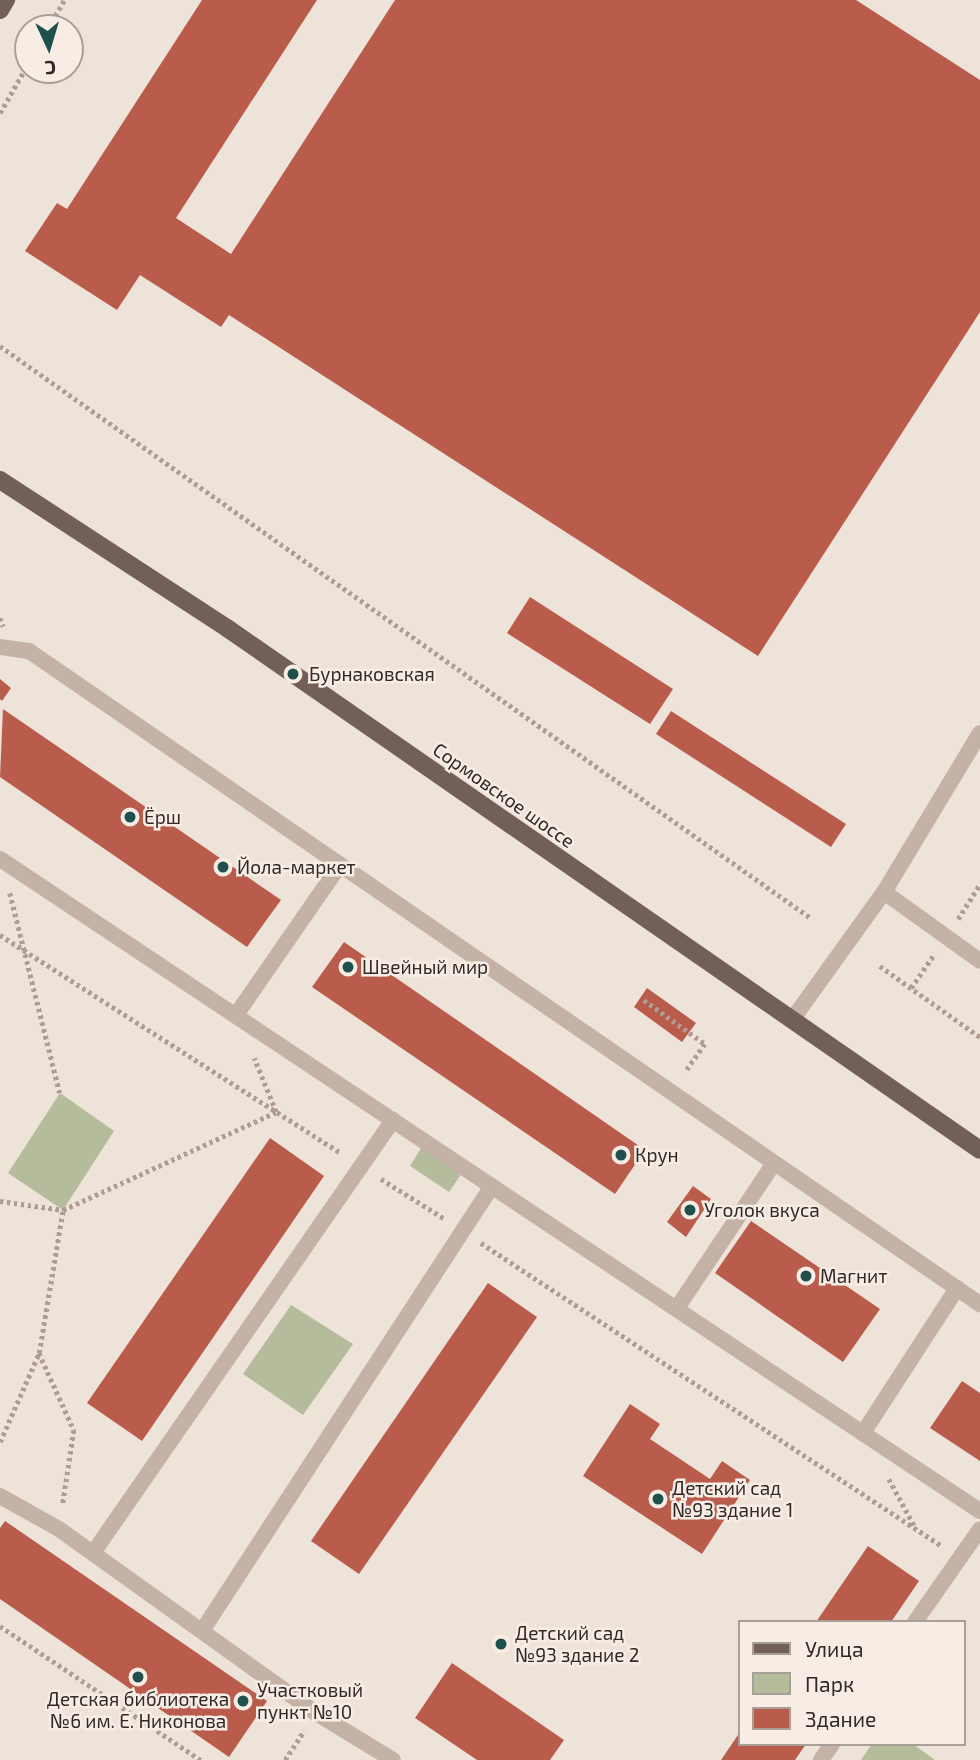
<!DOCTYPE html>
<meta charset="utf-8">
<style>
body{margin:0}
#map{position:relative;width:980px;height:1760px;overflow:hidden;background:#eee3d9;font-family:"Exo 2",sans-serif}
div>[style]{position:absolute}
.green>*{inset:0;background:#b4bc9b}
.building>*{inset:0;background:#ba5c4c}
.path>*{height:4.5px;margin-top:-2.25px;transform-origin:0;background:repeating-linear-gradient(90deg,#b19c91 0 3.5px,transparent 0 7px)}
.service>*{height:16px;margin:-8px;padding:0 8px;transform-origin:8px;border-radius:8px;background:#c5b2a7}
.primary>*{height:18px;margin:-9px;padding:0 9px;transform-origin:9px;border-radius:9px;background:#735f59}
.dots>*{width:19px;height:19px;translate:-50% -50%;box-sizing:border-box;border:4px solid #f7ede5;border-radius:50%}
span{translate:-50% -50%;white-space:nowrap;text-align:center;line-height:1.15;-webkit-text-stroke:5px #f7ede5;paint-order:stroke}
.poi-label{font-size:19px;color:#322927}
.left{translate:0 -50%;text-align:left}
.street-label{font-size:19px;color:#322927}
.legend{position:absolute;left:738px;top:1620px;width:228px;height:126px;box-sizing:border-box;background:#f7ede5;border:2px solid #a89f99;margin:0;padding:9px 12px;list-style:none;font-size:21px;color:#322927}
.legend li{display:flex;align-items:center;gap:14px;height:35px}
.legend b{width:35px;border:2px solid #a89f99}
.north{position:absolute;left:14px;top:14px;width:70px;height:70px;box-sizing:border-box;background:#f7ede5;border:2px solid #a89f99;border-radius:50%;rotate:176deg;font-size:19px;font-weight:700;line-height:28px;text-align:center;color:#322927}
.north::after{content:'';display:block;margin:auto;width:24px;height:32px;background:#20504e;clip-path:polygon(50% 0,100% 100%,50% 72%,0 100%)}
</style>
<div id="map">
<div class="green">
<div style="clip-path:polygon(60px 1093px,114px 1131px,63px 1210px,8px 1173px)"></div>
<div style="clip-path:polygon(424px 1143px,464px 1170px,449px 1192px,410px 1166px)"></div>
<div style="clip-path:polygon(291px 1305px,353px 1344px,303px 1415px,243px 1374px)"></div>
<div style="clip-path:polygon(872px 1744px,913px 1744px,935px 1760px,861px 1760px)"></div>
</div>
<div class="building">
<div style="clip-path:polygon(202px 0,317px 0,176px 218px,231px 254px,395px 0,856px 0,980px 80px,980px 312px,758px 656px,229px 315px,221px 327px,140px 275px,117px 310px,25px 251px,57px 203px,67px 209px)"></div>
<div style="clip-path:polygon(530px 597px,673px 689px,650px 724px,507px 633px)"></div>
<div style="clip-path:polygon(0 679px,11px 688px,2px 701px,0 699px)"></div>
<div style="clip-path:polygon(3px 709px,281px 900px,247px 947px,0 777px)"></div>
<div style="clip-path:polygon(671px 711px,846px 824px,831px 847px,656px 734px)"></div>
<div style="clip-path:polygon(344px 942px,645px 1150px,615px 1194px,312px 987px)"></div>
<div style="clip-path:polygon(647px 988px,696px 1023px,682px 1042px,634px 1007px)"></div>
<div style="clip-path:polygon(270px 1138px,324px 1176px,142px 1441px,87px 1403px)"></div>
<div style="clip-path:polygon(693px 1186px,711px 1199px,686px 1237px,667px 1222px)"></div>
<div style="clip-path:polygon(751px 1221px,880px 1309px,843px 1362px,715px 1273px)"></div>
<div style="clip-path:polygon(488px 1283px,537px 1317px,359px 1574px,311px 1541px)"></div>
<div style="clip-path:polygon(962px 1381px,980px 1393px,980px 1461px,930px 1428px)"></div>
<div style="clip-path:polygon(630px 1404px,660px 1424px,650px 1439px,710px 1479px,722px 1461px,750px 1480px,702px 1554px,583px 1476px)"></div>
<div style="clip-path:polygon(5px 1521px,267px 1701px,229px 1757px,0 1599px,0 1528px)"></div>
<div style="clip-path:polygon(868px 1546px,919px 1581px,891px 1622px,816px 1622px)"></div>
<div style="clip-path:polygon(452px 1663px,564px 1740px,550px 1760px,477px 1760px,415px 1718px)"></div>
<div style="clip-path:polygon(740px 1732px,740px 1744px,806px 1744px,795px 1760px,721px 1760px)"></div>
</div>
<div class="path">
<div style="left:48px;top:28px;width:32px;rotate:-60deg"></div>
<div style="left:0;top:113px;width:56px;rotate:-60.3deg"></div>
<div style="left:0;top:346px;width:992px;rotate:35.2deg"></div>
<div style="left:0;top:618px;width:9px;rotate:69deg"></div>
<div style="left:10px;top:893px;width:206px;rotate:76deg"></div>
<div style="left:958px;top:919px;width:41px;rotate:-57.8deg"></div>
<div style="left:0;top:935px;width:405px;rotate:32.6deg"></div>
<div style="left:880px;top:966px;width:123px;rotate:35.4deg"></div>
<div style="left:911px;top:988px;width:42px;rotate:-55.6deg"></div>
<div style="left:644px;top:1000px;width:75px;rotate:35.8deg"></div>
<div style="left:705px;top:1044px;width:35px;rotate:125deg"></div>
<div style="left:381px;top:1179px;width:75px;rotate:32deg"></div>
<div style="left:0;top:1201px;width:64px;rotate:8.1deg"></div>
<div style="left:63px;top:1210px;width:234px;rotate:-24.7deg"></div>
<div style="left:276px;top:1112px;width:58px;rotate:-112.2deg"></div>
<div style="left:481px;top:1243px;width:552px;rotate:33.32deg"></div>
<div style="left:39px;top:1353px;width:85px;rotate:65.6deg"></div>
<div style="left:74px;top:1430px;width:75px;rotate:98.5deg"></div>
<div style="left:0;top:1442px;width:97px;rotate:-66.3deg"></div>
<div style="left:39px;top:1353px;width:145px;rotate:-80.5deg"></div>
<div style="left:889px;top:1479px;width:55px;rotate:61.6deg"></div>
<div style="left:0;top:1626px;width:242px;rotate:33.7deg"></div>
<div style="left:285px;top:1760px;width:35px;rotate:-57deg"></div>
</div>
<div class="service">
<div style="left:0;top:647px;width:29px;rotate:8deg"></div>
<div style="left:29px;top:651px;width:1154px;rotate:34.48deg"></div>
<div style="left:980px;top:733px;width:186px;rotate:121.1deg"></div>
<div style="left:884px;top:892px;width:118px;rotate:35.7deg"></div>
<div style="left:0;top:859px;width:1177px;rotate:33.64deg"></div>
<div style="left:236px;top:1015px;width:183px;rotate:-55.3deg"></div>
<div style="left:792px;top:1020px;width:158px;rotate:-54.3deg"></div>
<div style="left:677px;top:1308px;width:174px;rotate:-56.2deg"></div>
<div style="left:863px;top:1433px;width:173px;rotate:-57deg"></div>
<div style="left:0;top:1496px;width:68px;rotate:29.2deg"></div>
<div style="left:59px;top:1529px;width:316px;rotate:35.6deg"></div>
<div style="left:316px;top:1713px;width:90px;rotate:31.4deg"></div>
<div style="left:93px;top:1553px;width:527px;rotate:-55.28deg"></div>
<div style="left:915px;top:1622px;width:113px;rotate:-55deg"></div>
<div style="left:202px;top:1631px;width:531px;rotate:-56.91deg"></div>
<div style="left:821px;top:1760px;width:19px;rotate:-55deg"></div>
</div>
<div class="primary">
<div style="left:0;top:10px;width:12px;rotate:-59deg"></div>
<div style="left:0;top:480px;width:271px;rotate:33.1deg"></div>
<div style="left:227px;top:628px;width:916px;rotate:34.73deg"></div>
</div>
<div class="dots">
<div style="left:293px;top:674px;background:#20504e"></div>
<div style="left:130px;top:817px;background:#20504e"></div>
<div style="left:223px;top:867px;background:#20504e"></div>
<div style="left:348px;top:967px;background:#20504e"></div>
<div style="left:621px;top:1155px;background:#20504e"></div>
<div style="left:690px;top:1210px;background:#20504e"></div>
<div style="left:806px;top:1276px;background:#20504e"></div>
<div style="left:658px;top:1499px;background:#20504e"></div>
<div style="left:501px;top:1644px;background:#20504e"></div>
<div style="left:138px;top:1677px;background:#20504e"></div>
<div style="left:243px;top:1701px;background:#20504e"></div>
</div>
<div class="poi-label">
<span class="left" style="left:309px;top:674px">Бурнаковская</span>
<span class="left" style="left:144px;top:817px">Ёрш</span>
<span class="left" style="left:237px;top:867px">Йола-маркет</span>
<span class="left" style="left:362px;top:967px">Швейный мир</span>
<span class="left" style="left:635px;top:1155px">Крун</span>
<span class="left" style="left:704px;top:1210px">Уголок вкуса</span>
<span class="left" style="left:820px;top:1276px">Магнит</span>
<span class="left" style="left:672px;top:1499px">Детский сад<br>№93 здание 1</span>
<span class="left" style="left:515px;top:1644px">Детский сад<br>№93 здание 2</span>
<span class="left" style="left:257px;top:1701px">Участковый<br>пункт №10</span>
<span style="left:138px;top:1710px">Детская библиотека<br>№6 им. Е. Никонова</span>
</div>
<div class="street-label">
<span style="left:504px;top:795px;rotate:35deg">Сормовское шоссе</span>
</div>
<ul class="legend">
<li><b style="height:9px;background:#735f59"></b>Улица</li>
<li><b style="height:19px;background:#b4bc9b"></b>Парк</li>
<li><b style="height:19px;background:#ba5c4c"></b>Здание</li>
</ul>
<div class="north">С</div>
</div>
